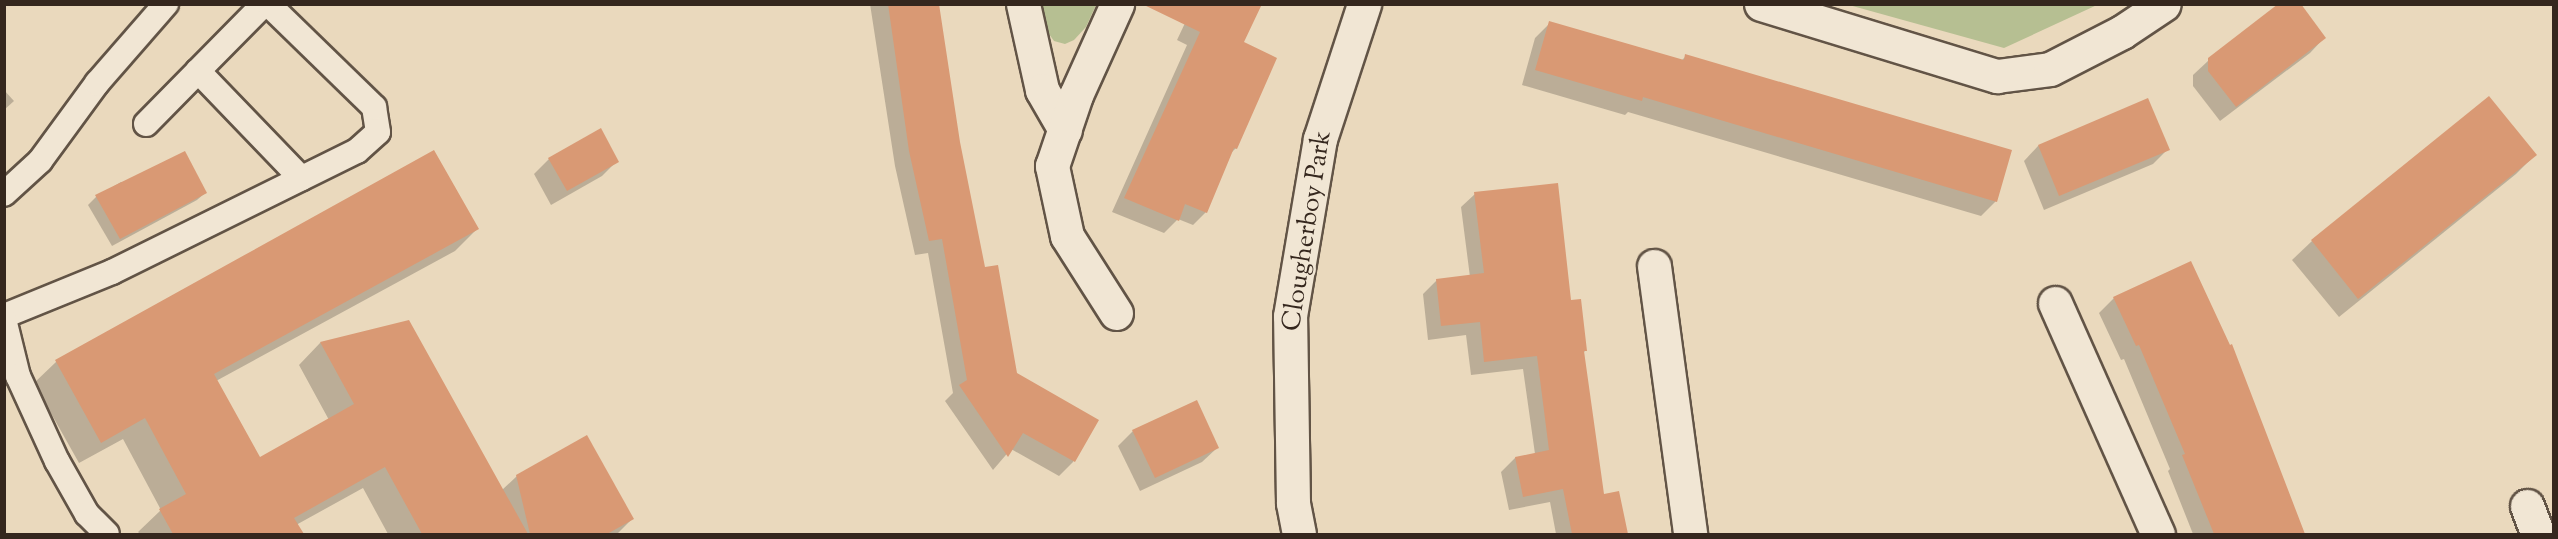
<!DOCTYPE html>
<style>
body{margin:0}
#map{position:relative;width:2558px;height:539px;overflow:hidden;background:#ead9bd;font-family:"Sorts Mill Goudy",serif}
div>[style]{position:absolute}
.green>*{inset:0;background:#b6bf92}
.shadow>*{inset:0;background:#0003}
.building>*{inset:0;background:#d99974}
.roads{filter:drop-shadow(2px 0 #625446) drop-shadow(-2px 0 #625446) drop-shadow(0 2px #625446) drop-shadow(0 -2px #625446)}
.service>*{height:24px;margin:-12px;padding:0 12px;transform-origin:12px;border-radius:12px;background:#f1e6d4}
.minor>*{height:33px;margin:-16.5px;padding:0 16.5px;transform-origin:16.5px;border-radius:16.5px;background:#f1e6d4}
.tertiary>*{height:33px;margin:-16.5px;padding:0 16.5px;transform-origin:16.5px;border-radius:16.5px;background:#f1e6d4}
span{translate:-50% -50%;white-space:nowrap;text-align:center;line-height:1.15;-webkit-text-stroke:5px #f1e6d4;paint-order:stroke}
.street-label{font-size:26px;color:#35271e}
.frame{position:absolute;inset:0;border:6px solid #35271e;pointer-events:none}
</style>
<div id="map">
<div class="green">
<div style="clip-path:polygon(1040px 5px,1096px 5px,1086px 27px,1074px 40px,1065px 44px,1054px 41px,1044px 27px)"></div>
<div style="clip-path:polygon(1849px 5px,2097px 4px,2097px 5px,2004px 48px)"></div>
</div>
<div class="shadow">
<div style="clip-path:polygon(870px 4px,937px 4px,958px 142px,984px 269px,1016px 374px,1097px 420px,1073px 462px,1059px 476px,1011px 449px,993px 470px,945px 401px,953px 393px,928px 253px,915px 255px,895px 166px)"></div>
<div style="clip-path:polygon(1194px 4px,1242px 42px,1236px 148px,1230px 154px,1206px 212px,1193px 225px,1178px 219px,1164px 233px,1112px 212px,1187px 45px,1177px 40px)"></div>
<div style="clip-path:polygon(1550px 23px,1681px 61px,1686px 56px,1996px 201px,1981px 216px,1628px 112px,1625px 115px,1522px 85px,1535px 38px)"></div>
<div style="clip-path:polygon(2324px 38px,2310px 53px,2220px 121px,2193px 86px,2193px 75px,2209px 60px)"></div>
<div style="clip-path:polygon(4px 90px,14px 101px,4px 110px)"></div>
<div style="clip-path:polygon(2489px 98px,2535px 155px,2516px 174px,2339px 317px,2292px 260px,2312px 241px)"></div>
<div style="clip-path:polygon(2147px 100px,2168px 149px,2153px 164px,2044px 210px,2024px 161px,2038px 146px)"></div>
<div style="clip-path:polygon(600px 130px,617px 161px,602px 176px,551px 205px,534px 174px,549px 159px)"></div>
<div style="clip-path:polygon(434px 152px,477px 229px,455px 251px,216px 381px,259px 459px,329px 420px,299px 365px,320px 343px,408px 322px,502px 490px,517px 476px,632px 519px,617px 534px,388px 534px,363px 488px,296px 525px,302px 534px,140px 534px,138px 532px,161px 510px,123px 439px,79px 463px,34px 383px,56px 362px)"></div>
<div style="clip-path:polygon(121px 182px,205px 193px,197px 200px,112px 246px,88px 205px,96px 197px)"></div>
<div style="clip-path:polygon(1475px 194px,1569px 302px,1586px 350px,1583px 353px,1603px 496px,1618px 493px,1626px 534px,1556px 534px,1550px 502px,1509px 510px,1501px 472px,1515px 458px,1535px 454px,1523px 369px,1471px 375px,1466px 335px,1428px 340px,1423px 294px,1437px 280px,1470px 277px,1461px 207px)"></div>
<div style="clip-path:polygon(2114px 298px,2229px 347px,2303px 534px,2193px 534px,2168px 471px,2170px 469px,2124px 359px,2121px 360px,2099px 313px)"></div>
<div style="clip-path:polygon(1133px 431px,1217px 448px,1202px 462px,1140px 491px,1118px 446px)"></div>
</div>
<div class="building">
<div style="clip-path:polygon(888px 4px,939px 4px,960px 142px,985px 267px,998px 265px,1017px 373px,1099px 420px,1075px 462px,1023px 433px,1008px 457px,959px 385px,967px 380px,942px 239px,929px 241px,909px 151px)"></div>
<div style="clip-path:polygon(1142px 4px,1262px 4px,1244px 42px,1277px 58px,1237px 149px,1234px 148px,1207px 213px,1185px 204px,1179px 221px,1124px 198px,1200px 32px)"></div>
<div style="clip-path:polygon(2278px 4px,2301px 4px,2326px 38px,2236px 107px,2208px 71px,2208px 58px)"></div>
<div style="clip-path:polygon(1549px 21px,1684px 60px,1685px 54px,2012px 150px,1997px 202px,1643px 97px,1642px 101px,1535px 70px)"></div>
<div style="clip-path:polygon(2489px 96px,2537px 155px,2358px 299px,2311px 240px)"></div>
<div style="clip-path:polygon(2148px 98px,2170px 150px,2059px 196px,2038px 145px)"></div>
<div style="clip-path:polygon(601px 128px,619px 162px,567px 191px,548px 158px)"></div>
<div style="clip-path:polygon(434px 150px,479px 229px,214px 374px,260px 457px,354px 404px,320px 342px,409px 320px,528px 534px,422px 534px,385px 467px,294px 518px,304px 534px,173px 534px,159px 509px,186px 494px,145px 418px,101px 443px,55px 360px)"></div>
<div style="clip-path:polygon(185px 151px,207px 193px,120px 239px,95px 195px)"></div>
<div style="clip-path:polygon(1558px 183px,1571px 300px,1581px 299px,1587px 351px,1584px 351px,1604px 494px,1619px 491px,1628px 534px,1572px 534px,1563px 489px,1523px 497px,1515px 457px,1549px 450px,1537px 356px,1484px 362px,1480px 322px,1441px 326px,1436px 279px,1484px 273px,1474px 192px)"></div>
<div style="clip-path:polygon(2191px 261px,2230px 345px,2232px 344px,2305px 534px,2214px 534px,2182px 455px,2185px 454px,2139px 345px,2136px 346px,2113px 297px)"></div>
<div style="clip-path:polygon(1197px 400px,1219px 448px,1155px 478px,1132px 430px)"></div>
<div style="clip-path:polygon(587px 435px,634px 519px,607px 534px,530px 534px,516px 475px)"></div>
</div>
<div class="roads">
<div class="service">
<div style="left:264px;top:4px;width:94px;rotate:134.6deg"></div>
<div style="left:198px;top:71px;width:149px;rotate:46.1deg"></div>
<div style="left:146px;top:124px;width:74px;rotate:-45.5deg"></div>
<div style="left:4px;top:194px;width:49px;rotate:-42.5deg"></div>
<div style="left:40px;top:161px;width:97px;rotate:-53.8deg"></div>
<div style="left:97px;top:83px;width:105px;rotate:-48.9deg"></div>
<div style="left:4px;top:316px;width:117px;rotate:-22.2deg"></div>
<div style="left:112px;top:272px;width:273px;rotate:-26.3deg"></div>
<div style="left:357px;top:151px;width:28px;rotate:-42deg"></div>
<div style="left:378px;top:132px;width:25px;rotate:-99deg"></div>
<div style="left:374px;top:107px;width:148px;rotate:-135.8deg"></div>
<div style="left:4px;top:319px;width:59px;rotate:76.2deg"></div>
<div style="left:18px;top:376px;width:94px;rotate:65.4deg"></div>
<div style="left:57px;top:461px;width:61px;rotate:60.5deg"></div>
<div style="left:87px;top:514px;width:28px;rotate:45deg"></div>
</div>
<div class="minor">
<div style="left:1023px;top:4px;width:88px;rotate:77.5deg"></div>
<div style="left:1042px;top:90px;width:46px;rotate:60.1deg"></div>
<div style="left:1761px;top:4px;width:247px;rotate:17deg"></div>
<div style="left:1997px;top:76px;width:53px;rotate:-7.5deg"></div>
<div style="left:2050px;top:69px;width:81px;rotate:-27.2deg"></div>
<div style="left:2122px;top:32px;width:50px;rotate:-33.7deg"></div>
<div style="left:1654px;top:266px;width:270px;rotate:82.3deg"></div>
<div style="left:2055px;top:303px;width:253px;rotate:66deg"></div>
<div style="left:1116px;top:313px;width:91px;rotate:-122.5deg"></div>
<div style="left:1067px;top:236px;width:72px;rotate:-102.1deg"></div>
<div style="left:1052px;top:166px;width:75px;rotate:-71.3deg"></div>
<div style="left:1076px;top:95px;width:100px;rotate:-65.7deg"></div>
<div style="left:2527px;top:506px;width:30px;rotate:69deg"></div>
</div>
<div class="tertiary">
<div style="left:1299px;top:534px;width:32px;rotate:-101deg"></div>
<div style="left:1293px;top:503px;width:187px;rotate:-90.9deg"></div>
<div style="left:1290px;top:316px;width:180px;rotate:-80.4deg"></div>
<div style="left:1320px;top:139px;width:142px;rotate:-71.9deg"></div>
</div>
</div>
<div class="street-label">
<span style="left:1308px;top:231px;rotate:-81deg">Clougherboy Park</span>
</div>
<div class="frame"></div>
</div>
